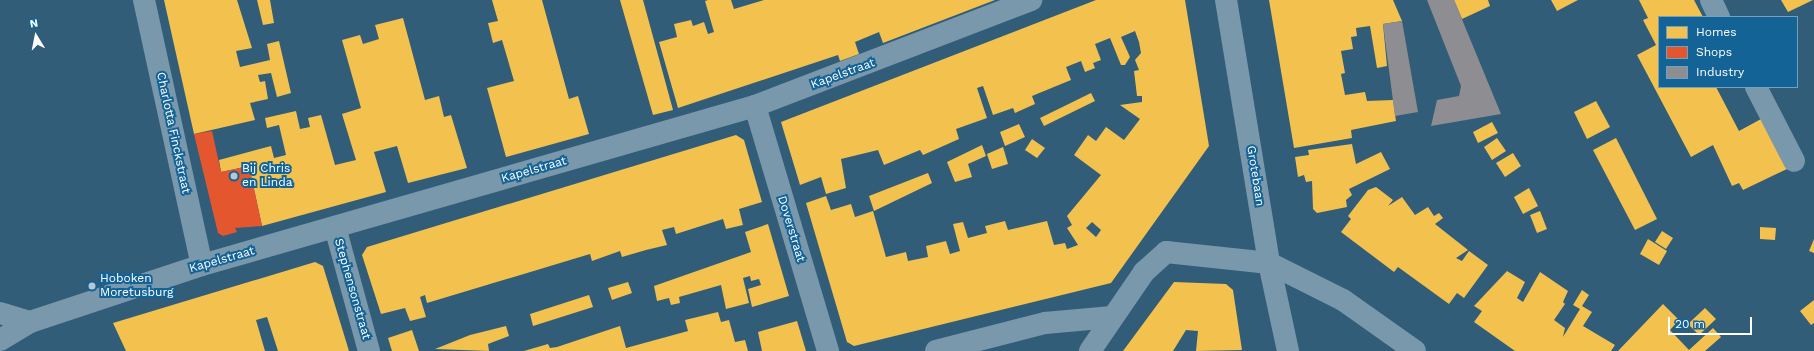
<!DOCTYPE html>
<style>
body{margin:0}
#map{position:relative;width:1814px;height:351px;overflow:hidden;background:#315d79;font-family:"Work Sans",sans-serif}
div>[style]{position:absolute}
.homes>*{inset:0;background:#f2c14e}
.shops>*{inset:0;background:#e4572e}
.industry>*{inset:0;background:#8d8d92}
.minor>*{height:22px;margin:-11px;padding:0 11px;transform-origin:11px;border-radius:11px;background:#7a98ab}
.dots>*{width:11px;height:11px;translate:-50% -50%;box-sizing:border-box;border:2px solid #146396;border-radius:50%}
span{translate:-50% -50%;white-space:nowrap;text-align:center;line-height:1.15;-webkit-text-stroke:4px #146396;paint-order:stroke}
.street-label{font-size:12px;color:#fff}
.poi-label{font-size:12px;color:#fff}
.left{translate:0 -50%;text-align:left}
.legend{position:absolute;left:1658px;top:16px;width:140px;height:72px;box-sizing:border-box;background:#146396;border:1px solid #72a1c0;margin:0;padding:5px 7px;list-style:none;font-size:12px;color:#fff}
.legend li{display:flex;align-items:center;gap:8px;height:20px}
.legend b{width:20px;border:1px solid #72a1c0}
.north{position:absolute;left:16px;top:16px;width:40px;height:40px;-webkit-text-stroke:3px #146396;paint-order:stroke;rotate:350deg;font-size:11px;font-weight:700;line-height:16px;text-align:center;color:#fff}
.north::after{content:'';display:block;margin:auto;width:14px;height:18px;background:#fff;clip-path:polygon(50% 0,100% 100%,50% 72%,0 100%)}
.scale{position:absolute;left:1668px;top:317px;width:84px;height:18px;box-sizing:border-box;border:2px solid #fff;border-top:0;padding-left:5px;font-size:12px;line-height:14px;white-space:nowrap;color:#fff;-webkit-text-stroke:3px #146396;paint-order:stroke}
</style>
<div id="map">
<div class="homes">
<div style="clip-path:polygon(164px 0,237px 0,252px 48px,236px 51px,240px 67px,270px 60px,267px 44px,279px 41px,291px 93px,277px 97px,271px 73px,258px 75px,260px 82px,265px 81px,268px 99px,250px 103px,255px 120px,194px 134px)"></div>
<div style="clip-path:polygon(257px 0,270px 0,274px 23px,263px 25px)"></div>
<div style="clip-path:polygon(492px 0,542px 0,569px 99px,578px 96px,589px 134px,506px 157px,487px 88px,514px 81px,502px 40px,493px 43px,488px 23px,498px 21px)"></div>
<div style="clip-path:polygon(620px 0,643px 0,673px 110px,653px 115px)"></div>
<div style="clip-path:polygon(708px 0,731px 0,734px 9px,764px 0,995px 0,883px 43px,879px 32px,855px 42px,859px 54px,840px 61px,838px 55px,678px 108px,659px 42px,677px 37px,674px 24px,691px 20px,693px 26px,704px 22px,708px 34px,714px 32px,705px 1px)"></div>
<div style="clip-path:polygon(evenodd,1096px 0,1185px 0,1209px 146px,1111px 283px,854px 346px,847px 342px,806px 203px,826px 196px,831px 210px,851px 204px,855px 217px,873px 211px,886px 257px,906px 252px,908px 261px,928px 257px,926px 246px,946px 241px,950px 254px,960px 251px,953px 224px,963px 222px,968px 238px,987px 233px,985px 226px,1005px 221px,1008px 230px,1047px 221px,1054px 245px,1065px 243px,1067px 249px,1078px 245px,1067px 228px,1072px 225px,1067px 216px,1101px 175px,1074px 155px,1088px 135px,1096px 141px,1106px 127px,1124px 140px,1140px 119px,1120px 105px,1142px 102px,1142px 96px,1137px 96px,1134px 71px,1139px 70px,1135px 60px,1141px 53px,1139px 42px,1135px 31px,1121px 37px,1130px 57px,1125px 65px,1121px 65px,1110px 38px,1095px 44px,1101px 60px,1093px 63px,1095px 68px,1085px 72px,1081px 61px,1066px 67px,1071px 80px,1032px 96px,1035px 104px,1015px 113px,1013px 108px,993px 115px,983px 86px,977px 88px,987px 118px,956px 129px,959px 139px,923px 155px,920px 150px,884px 165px,878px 150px,841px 159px,846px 188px,826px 194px,821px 177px,800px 185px,781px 122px,1096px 0,1092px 222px,1101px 230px,1096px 237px,1086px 228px,1092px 222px)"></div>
<div style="clip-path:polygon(1269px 0,1393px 0,1402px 21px,1383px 24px,1387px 66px,1377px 68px,1370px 26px,1356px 28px,1357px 36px,1351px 37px,1353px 49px,1341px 51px,1345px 73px,1341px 74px,1345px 95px,1365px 92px,1367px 101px,1393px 100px,1396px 121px,1351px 130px,1352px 138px,1294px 148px)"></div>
<div style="clip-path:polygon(1454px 0,1488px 0,1490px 6px,1462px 19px)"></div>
<div style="clip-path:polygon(1551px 0,1578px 0,1557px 11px)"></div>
<div style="clip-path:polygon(1639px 0,1694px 0,1703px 17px,1659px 17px,1659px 87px,1716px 87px,1739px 131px,1761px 119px,1787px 169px,1743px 190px,1739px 183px,1732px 186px,1713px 145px,1691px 157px,1637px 55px,1656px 45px,1643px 20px,1648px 18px)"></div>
<div style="clip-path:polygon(1781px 0,1813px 0,1788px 12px)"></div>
<div style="clip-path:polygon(403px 18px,425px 100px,439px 96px,444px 117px,451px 115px,467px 168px,408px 183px,397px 146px,374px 152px,386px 192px,262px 226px,249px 166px,221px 172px,219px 160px,271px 146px,274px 158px,286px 155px,279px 125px,267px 128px,265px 118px,296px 111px,300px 129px,310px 127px,308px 118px,321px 115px,335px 165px,356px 160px,342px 114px,361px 108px,342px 40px,360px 35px,363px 44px,379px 39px,375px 25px)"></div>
<div style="clip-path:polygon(1091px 93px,1095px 101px,1044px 126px,1040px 118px)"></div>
<div style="clip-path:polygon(1596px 101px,1610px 127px,1587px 139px,1574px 112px)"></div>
<div style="clip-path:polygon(1492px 122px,1498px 133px,1478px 143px,1473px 132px)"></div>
<div style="clip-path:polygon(1019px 124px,1025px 137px,1005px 146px,1000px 132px)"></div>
<div style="clip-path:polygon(736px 135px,744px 140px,762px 202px,739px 209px,743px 225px,726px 229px,723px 219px,676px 234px,674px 227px,662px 230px,667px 245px,646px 250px,622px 257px,620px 251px,592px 261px,590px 254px,427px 303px,425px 295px,420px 297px,426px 317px,410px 321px,405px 308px,381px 314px,362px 255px,367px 247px)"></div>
<div style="clip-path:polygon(1497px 138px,1506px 151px,1492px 160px,1484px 147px)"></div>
<div style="clip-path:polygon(1616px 138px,1657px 219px,1635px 230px,1593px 150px)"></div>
<div style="clip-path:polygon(1032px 139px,1045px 148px,1037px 158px,1025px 150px)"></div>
<div style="clip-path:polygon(1352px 144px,1356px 164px,1381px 152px,1390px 169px,1349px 189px,1352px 195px,1346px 200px,1347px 207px,1317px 213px,1313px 209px,1312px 181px,1306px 182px,1304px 175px,1298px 177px,1295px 157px,1309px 155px,1308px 150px)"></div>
<div style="clip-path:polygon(982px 145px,986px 156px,968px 164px,972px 177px,955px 182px,947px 162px)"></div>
<div style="clip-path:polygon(1003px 147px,1008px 164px,992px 169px,987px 154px)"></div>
<div style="clip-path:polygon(1513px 153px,1521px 166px,1505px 177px,1496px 163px)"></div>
<div style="clip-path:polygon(928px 173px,932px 183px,874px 211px,869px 196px)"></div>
<div style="clip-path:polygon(1376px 187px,1393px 200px,1388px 206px,1402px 197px,1415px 215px,1428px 207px,1434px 216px,1439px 213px,1443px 218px,1435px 224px,1468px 250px,1456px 258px,1462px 261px,1469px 251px,1488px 265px,1464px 298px,1457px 293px,1449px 304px,1398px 267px,1394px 272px,1341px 232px,1351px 219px,1348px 216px,1368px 190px)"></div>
<div style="clip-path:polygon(1529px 188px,1538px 206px,1523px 214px,1514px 197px)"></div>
<div style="clip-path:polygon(1540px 211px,1547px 229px,1537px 233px,1530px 215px)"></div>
<div style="clip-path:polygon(768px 224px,789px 296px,752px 307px,748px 289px,761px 285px,759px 279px,751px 281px,750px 276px,743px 278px,749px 303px,726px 309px,721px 285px,679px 297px,680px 303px,671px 305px,669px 298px,657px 301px,654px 286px,751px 252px,745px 232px)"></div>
<div style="clip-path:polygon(1760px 227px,1776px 228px,1775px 240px,1760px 239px)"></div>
<div style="clip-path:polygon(1662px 231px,1673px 238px,1666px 249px,1655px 242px)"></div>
<div style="clip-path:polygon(1648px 239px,1667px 251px,1659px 265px,1640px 254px)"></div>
<div style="clip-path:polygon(1814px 239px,1814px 253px,1809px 251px)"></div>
<div style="clip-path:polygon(315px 262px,323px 266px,349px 351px,278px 351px,267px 317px,256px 320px,265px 351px,126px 351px,113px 323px)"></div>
<div style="clip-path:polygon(1507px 271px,1525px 282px,1517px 298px,1523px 302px,1540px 272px,1568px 291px,1563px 302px,1565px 304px,1554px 320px,1565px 328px,1563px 337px,1580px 309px,1573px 305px,1582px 290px,1589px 295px,1582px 306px,1592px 312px,1583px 326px,1615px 345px,1611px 351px,1515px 351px,1474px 322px,1482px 311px,1474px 306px)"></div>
<div style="clip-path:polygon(628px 282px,632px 293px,612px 300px,608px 288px)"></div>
<div style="clip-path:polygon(1174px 282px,1226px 284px,1233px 290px,1242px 350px,1196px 351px,1198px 331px,1186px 330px,1173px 351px,1123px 351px)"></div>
<div style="clip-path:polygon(589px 295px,593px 307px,533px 326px,530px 314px)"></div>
<div style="clip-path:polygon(1814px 300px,1814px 323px,1811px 325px,1800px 311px)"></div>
<div style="clip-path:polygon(1663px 304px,1679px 320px,1670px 330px,1689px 350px,1713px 328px,1721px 337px,1705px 351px,1618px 351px)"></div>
<div style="clip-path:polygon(1705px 308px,1716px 319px,1699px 335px,1688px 324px)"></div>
<div style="clip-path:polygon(718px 312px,721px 322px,729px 320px,735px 342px,745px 340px,748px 351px,524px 351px,548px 344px,550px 348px,557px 347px,620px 326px,626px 348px,688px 331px,685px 320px)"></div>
<div style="clip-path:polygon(797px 321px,806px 351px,762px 351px,758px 332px)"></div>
<div style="clip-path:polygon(506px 326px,509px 336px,488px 344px,489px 351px,435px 349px,470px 335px)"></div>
<div style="clip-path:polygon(412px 330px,419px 351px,392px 351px,388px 338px)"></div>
</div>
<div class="shops">
<div style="clip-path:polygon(212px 131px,221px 172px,249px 166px,262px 226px,235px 228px,237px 232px,223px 236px,218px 233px,194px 134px)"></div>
</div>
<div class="industry">
<div style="clip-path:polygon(1427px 0,1454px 0,1501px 114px,1431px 126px,1437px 100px,1459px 96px,1461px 86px)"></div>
<div style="clip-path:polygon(1402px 21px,1418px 112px,1395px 116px,1383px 24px)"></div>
</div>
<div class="minor">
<div style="left:144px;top:0;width:271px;rotate:77.7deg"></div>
<div style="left:1226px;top:0;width:266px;rotate:80.7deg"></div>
<div style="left:1269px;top:263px;width:90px;rotate:77.8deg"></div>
<div style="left:1711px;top:0;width:19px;rotate:65deg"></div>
<div style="left:1756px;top:87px;width:83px;rotate:62.8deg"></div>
<div style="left:755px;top:106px;width:256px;rotate:73.4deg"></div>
<div style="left:335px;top:227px;width:129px;rotate:74.7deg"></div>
<div style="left:0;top:313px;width:31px;rotate:17deg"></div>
<div style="left:0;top:340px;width:35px;rotate:-31deg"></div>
<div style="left:30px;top:322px;width:181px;rotate:-18.3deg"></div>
<div style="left:202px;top:265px;width:575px;rotate:-16.04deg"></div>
<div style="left:755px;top:106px;width:296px;rotate:-21deg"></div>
<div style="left:936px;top:351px;width:113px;rotate:-14.4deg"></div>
<div style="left:1045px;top:323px;width:67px;rotate:-5.1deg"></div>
<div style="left:1090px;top:351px;width:96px;rotate:-55.6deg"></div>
<div style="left:1144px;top:272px;width:30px;rotate:-42deg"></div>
<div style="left:1166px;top:252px;width:104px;rotate:6.1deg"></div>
<div style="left:1269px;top:263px;width:83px;rotate:26.6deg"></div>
<div style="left:1343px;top:300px;width:88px;rotate:35.3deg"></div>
</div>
<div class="dots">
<div style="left:234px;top:176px;background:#b7c6d0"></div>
<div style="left:92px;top:286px;background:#b7c6d0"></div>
</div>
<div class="street-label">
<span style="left:843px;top:74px;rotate:-20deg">Kapelstraat</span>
<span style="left:173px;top:133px;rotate:78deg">Charlotta Finckstraat</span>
<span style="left:534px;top:170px;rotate:-16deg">Kapelstraat</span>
<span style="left:1255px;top:176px;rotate:81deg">Grotebaan</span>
<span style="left:791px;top:229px;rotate:73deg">Doverstraat</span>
<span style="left:222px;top:260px;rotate:-16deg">Kapelstraat</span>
<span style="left:352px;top:289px;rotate:74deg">Stephensonstraat</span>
</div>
<div class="poi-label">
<span class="left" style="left:242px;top:176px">Bij Chris<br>en Linda</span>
<span class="left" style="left:100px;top:286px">Hoboken<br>Moretusburg</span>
</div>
<ul class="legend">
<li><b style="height:11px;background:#f2c14e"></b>Homes</li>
<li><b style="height:11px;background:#e4572e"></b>Shops</li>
<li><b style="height:11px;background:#8d8d92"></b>Industry</li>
</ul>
<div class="north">N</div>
<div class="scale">20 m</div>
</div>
